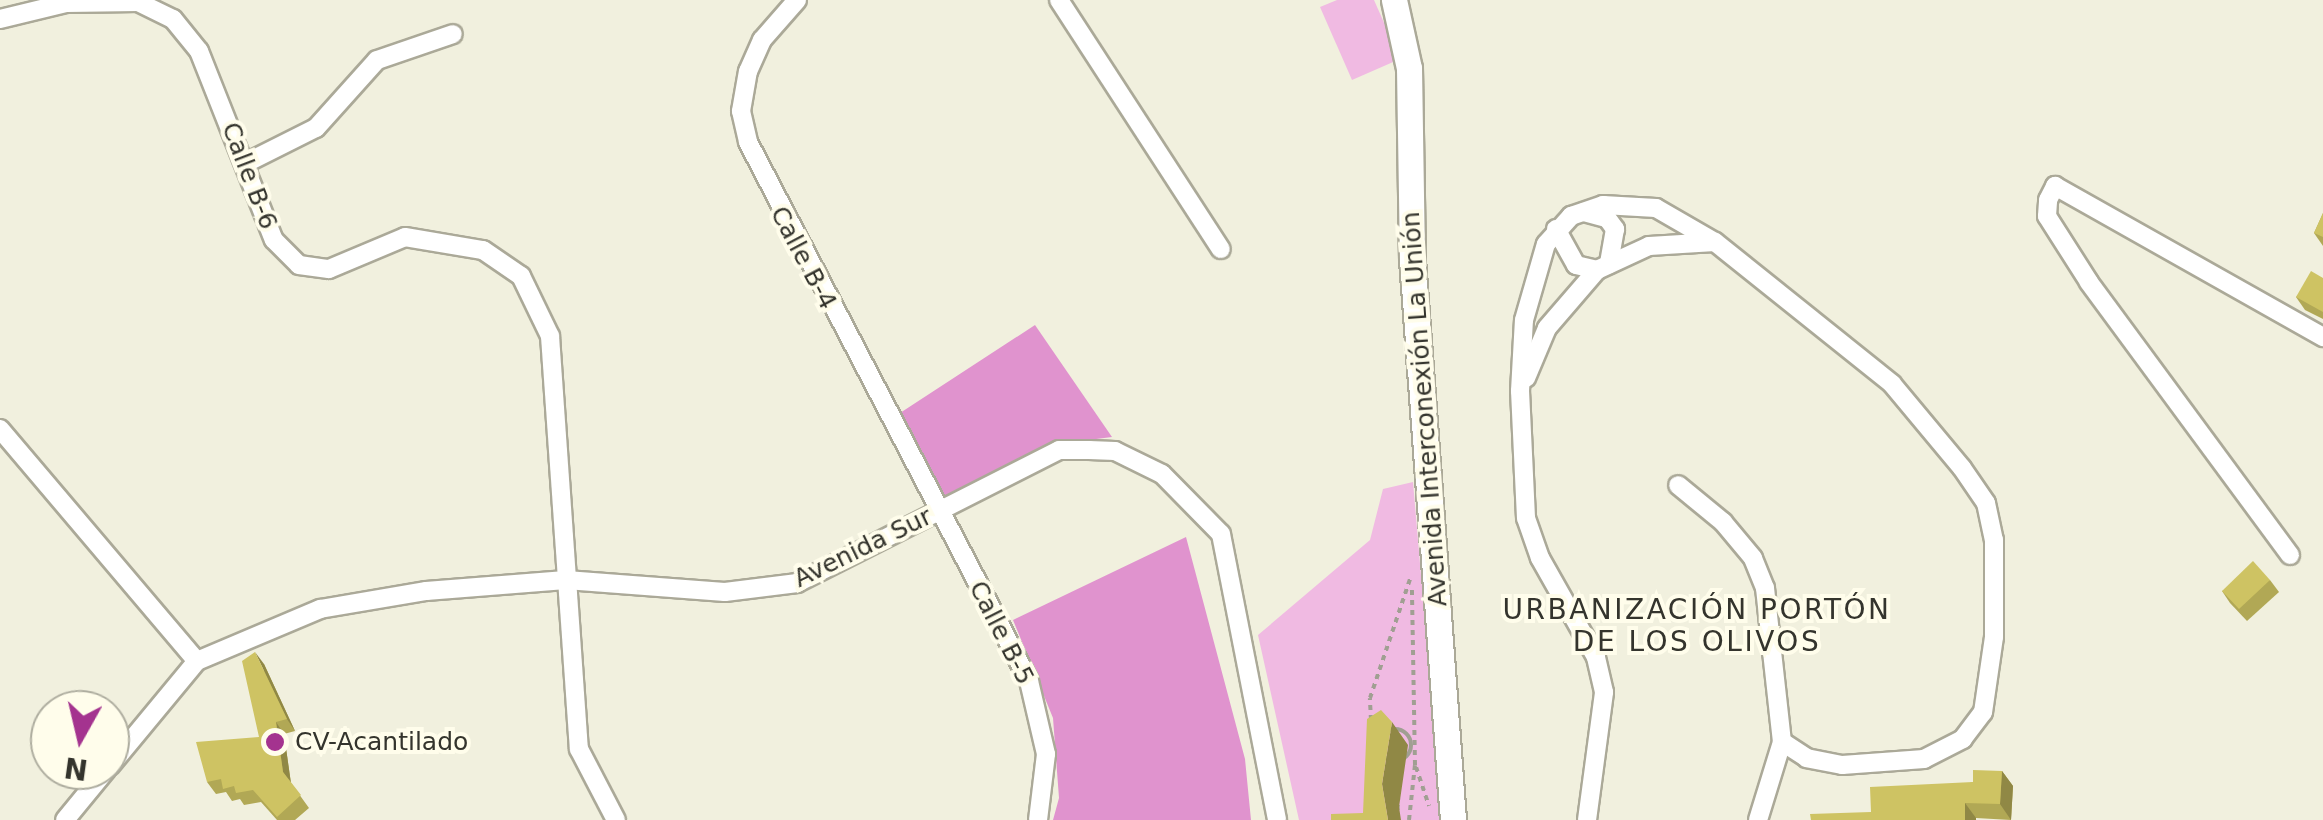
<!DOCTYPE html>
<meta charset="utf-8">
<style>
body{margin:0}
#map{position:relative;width:2323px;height:820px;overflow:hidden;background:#f1f0de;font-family:"DejaVu Sans",sans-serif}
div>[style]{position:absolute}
.green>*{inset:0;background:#f0bae2}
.forest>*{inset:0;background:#e093ce}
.path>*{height:4px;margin-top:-2px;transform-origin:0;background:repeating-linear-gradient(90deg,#a09f92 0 5px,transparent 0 10px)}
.path>.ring{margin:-2px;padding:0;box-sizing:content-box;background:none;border:4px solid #a09f92;border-radius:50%}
.roads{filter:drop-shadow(2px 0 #aba998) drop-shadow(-2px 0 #aba998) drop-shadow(0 2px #aba998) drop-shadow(0 -2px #aba998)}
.street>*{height:18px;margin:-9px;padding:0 9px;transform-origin:9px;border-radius:9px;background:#fff}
.secondary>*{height:25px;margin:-12.5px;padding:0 12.5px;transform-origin:12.5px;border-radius:12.5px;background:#fff}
.wall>*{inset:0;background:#b1a855}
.shaded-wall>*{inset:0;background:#908845}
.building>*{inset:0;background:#cec363}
.dots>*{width:28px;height:28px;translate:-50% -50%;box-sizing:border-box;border:5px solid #fffdeb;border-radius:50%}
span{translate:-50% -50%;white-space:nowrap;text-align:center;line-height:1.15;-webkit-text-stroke:8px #fffdeb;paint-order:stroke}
.street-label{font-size:25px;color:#34342d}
.poi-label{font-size:25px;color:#34342d}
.left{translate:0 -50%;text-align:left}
.neighbourhood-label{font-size:28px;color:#34342d;letter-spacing:2.5px}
.north{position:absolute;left:30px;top:690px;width:100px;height:100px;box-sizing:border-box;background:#fffdeb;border:2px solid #aead9f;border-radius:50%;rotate:188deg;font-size:28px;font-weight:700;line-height:40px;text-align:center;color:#34342d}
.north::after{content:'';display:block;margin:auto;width:35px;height:45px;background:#a4338f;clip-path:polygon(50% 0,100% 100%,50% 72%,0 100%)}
</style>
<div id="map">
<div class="green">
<div style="clip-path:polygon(1337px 0,1374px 0,1400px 59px,1352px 80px,1320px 7px)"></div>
<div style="clip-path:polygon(1413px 482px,1442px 820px,1299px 820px,1258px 635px,1370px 540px,1383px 489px)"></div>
</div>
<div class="forest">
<div style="clip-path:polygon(1035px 325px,1112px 437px,1057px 444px,942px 500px,900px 413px)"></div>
<div style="clip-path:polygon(1186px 537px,1245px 759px,1251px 820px,1053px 820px,1059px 798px,1053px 718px,1013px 620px)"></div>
</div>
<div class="path">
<div style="left:1371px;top:720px;width:22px;rotate:-93deg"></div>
<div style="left:1370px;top:698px;width:129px;rotate:-71.4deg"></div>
<div class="ring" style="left:1379px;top:729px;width:28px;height:28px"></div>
<div style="left:1416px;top:767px;width:41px;rotate:71.6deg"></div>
<div style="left:1397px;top:820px;width:22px;rotate:-87deg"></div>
<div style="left:1409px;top:820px;width:55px;rotate:-83.8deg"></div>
<div style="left:1415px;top:765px;width:178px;rotate:-91deg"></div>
</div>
<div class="roads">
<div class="street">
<div style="left:797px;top:0;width:53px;rotate:131.2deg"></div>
<div style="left:762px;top:40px;width:34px;rotate:114deg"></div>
<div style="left:748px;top:71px;width:41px;rotate:99.9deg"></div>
<div style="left:741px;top:111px;width:32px;rotate:77deg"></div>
<div style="left:748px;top:142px;width:608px;rotate:62.47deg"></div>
<div style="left:1029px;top:681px;width:75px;rotate:76.9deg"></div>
<div style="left:1046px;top:754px;width:66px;rotate:96.9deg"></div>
<div style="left:1059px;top:0;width:297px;rotate:57deg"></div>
<div style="left:0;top:19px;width:68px;rotate:-13.6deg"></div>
<div style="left:66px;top:3px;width:72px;rotate:-0.8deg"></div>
<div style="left:138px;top:2px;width:39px;rotate:26deg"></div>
<div style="left:173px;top:19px;width:41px;rotate:50.9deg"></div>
<div style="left:199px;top:51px;width:203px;rotate:68.4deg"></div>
<div style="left:274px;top:240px;width:35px;rotate:45deg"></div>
<div style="left:299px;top:265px;width:30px;rotate:8deg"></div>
<div style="left:329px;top:269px;width:82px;rotate:-22.8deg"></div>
<div style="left:405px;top:237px;width:79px;rotate:9.5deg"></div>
<div style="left:483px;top:250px;width:46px;rotate:34.4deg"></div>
<div style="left:521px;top:276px;width:67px;rotate:64.2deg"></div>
<div style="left:550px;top:336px;width:414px;rotate:86deg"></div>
<div style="left:579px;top:749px;width:80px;rotate:62.5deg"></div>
<div style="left:246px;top:163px;width:78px;rotate:-26.6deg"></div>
<div style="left:316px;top:128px;width:91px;rotate:-48.1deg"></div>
<div style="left:377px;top:60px;width:80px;rotate:-18.9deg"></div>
<div style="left:1584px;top:212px;width:24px;rotate:15deg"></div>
<div style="left:1607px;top:218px;width:14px;rotate:54deg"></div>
<div style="left:1615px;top:229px;width:36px;rotate:100deg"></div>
<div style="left:1556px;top:229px;width:41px;rotate:60.9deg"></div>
<div style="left:1576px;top:265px;width:22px;rotate:13deg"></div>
<div style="left:1526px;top:378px;width:54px;rotate:-67.2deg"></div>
<div style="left:1547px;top:328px;width:77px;rotate:-49.2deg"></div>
<div style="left:1597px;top:270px;width:57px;rotate:-24.8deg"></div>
<div style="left:1649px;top:246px;width:66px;rotate:-3.5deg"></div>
<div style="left:0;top:429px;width:304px;rotate:49.7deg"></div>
<div style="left:2290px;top:555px;width:339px;rotate:-126.4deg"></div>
<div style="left:2089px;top:282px;width:78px;rotate:-122.5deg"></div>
<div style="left:2047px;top:216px;width:16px;rotate:-86deg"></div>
<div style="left:2048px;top:200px;width:16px;rotate:-63deg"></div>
<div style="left:2055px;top:186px;width:308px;rotate:29.4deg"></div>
<div style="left:110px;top:766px;width:136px;rotate:-50.4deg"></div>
<div style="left:197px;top:661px;width:134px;rotate:-22.9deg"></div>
<div style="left:320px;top:609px;width:108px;rotate:-9.6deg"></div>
<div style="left:426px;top:591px;width:140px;rotate:-4.5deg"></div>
<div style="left:566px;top:580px;width:159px;rotate:4.3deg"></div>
<div style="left:725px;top:592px;width:73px;rotate:-7.1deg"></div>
<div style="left:797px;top:583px;width:294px;rotate:-26.9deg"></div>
<div style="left:1059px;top:450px;width:30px"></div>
<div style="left:1089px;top:450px;width:26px;rotate:2deg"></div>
<div style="left:1115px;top:451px;width:52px;rotate:26.1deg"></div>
<div style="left:1162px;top:474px;width:84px;rotate:45.5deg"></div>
<div style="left:1221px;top:534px;width:291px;rotate:78.9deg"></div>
<div style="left:65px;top:820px;width:65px;rotate:-50.6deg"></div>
<div style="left:1587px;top:820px;width:129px;rotate:-82.4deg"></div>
<div style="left:1604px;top:692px;width:36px;rotate:-103deg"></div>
<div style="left:1596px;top:657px;width:114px;rotate:-119.5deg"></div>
<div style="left:1540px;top:558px;width:42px;rotate:-109.3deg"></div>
<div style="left:1526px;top:518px;width:127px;rotate:-92.7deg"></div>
<div style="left:1520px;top:391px;width:71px;rotate:-86.8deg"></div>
<div style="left:1524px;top:320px;width:79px;rotate:-73.9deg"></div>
<div style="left:1546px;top:244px;width:38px;rotate:-48deg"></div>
<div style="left:1571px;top:216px;width:34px;rotate:-19deg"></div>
<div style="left:1603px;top:205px;width:53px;rotate:3.2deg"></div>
<div style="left:1656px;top:208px;width:68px;rotate:30deg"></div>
<div style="left:1715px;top:242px;width:227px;rotate:38.7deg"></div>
<div style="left:1892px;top:384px;width:109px;rotate:50.2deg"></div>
<div style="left:1962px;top:468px;width:42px;rotate:55.6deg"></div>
<div style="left:1986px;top:503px;width:38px;rotate:78deg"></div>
<div style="left:1994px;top:540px;width:97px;rotate:90deg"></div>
<div style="left:1994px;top:637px;width:76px;rotate:98.3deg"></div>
<div style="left:1983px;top:712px;width:34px;rotate:127deg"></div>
<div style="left:1963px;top:739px;width:44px;rotate:152.9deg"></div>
<div style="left:1924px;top:759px;width:82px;rotate:175.8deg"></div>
<div style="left:1842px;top:765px;width:36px;rotate:-169deg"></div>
<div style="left:1807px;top:758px;width:30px;rotate:-147deg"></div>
<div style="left:1782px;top:742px;width:155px;rotate:-96.3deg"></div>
<div style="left:1765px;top:588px;width:32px;rotate:-112deg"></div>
<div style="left:1753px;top:558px;width:47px;rotate:-129.8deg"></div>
<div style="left:1723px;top:522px;width:58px;rotate:-140.6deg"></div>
<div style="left:1758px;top:820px;width:82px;rotate:-72.9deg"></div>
</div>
<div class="secondary">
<div style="left:1394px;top:0;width:70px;rotate:77.6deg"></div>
<div style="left:1409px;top:68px;width:191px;rotate:89.1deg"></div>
<div style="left:1412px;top:259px;width:562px;rotate:85.82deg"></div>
</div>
</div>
<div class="wall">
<div style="clip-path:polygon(2323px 213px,2323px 246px,2314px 233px)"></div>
<div style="clip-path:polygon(2323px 278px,2323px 319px,2305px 310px,2296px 297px)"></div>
<div style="clip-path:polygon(2270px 580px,2279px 592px,2247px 621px,2230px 603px,2222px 591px)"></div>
<div style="clip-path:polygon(264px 664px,295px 731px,284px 734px,291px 783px,309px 808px,295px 820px,277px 820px,261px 802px,244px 805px,240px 799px,232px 801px,226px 792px,216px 794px,207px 782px,259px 737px)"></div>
<div style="clip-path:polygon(2002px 771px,2013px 786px,2011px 820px,1871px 812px,1973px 782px)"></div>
</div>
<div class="shaded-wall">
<div style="clip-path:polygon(255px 652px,264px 664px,295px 731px,287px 719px)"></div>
<div style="clip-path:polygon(276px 722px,284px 734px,291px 784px,283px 772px)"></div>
<div style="clip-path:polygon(1392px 722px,1408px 745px,1399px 807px,1401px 820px,1388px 820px,1382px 784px)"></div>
<div style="clip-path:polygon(2002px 771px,2013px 786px,2011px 820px,2000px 804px)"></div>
<div style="clip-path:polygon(1965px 803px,1976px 818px,1976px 820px,1965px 820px)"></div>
</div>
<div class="building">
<div style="clip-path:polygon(2323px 213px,2323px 237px,2314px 233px)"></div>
<div style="clip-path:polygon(2311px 271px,2323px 278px,2323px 312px,2296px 297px)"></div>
<div style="clip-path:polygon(2253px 561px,2270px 580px,2239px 609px,2222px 591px)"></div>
<div style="clip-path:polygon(255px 652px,287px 719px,276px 722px,283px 772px,301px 795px,277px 817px,253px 790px,236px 793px,234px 786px,223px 789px,221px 779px,207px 782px,196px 742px,259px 737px,242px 661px)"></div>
<div style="clip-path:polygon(1381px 710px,1392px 722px,1382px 784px,1388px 820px,1331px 820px,1331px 814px,1363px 813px,1367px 719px)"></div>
<div style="clip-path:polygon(1973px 770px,2002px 771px,2000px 804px,1965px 803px,1965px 820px,1811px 820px,1810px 814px,1871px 812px,1870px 787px,1973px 782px)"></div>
</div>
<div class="dots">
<div style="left:275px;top:742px;background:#a4338f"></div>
</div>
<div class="street-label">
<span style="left:249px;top:176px;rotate:69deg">Calle B-6</span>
<span style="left:803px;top:258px;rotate:62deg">Calle B-4</span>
<span style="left:1425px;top:409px;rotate:-94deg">Avenida Interconexión La Unión</span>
<span style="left:863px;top:548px;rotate:-26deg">Avenida Sur</span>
<span style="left:1001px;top:633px;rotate:63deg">Calle B-5</span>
</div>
<div class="poi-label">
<span class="left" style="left:295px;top:742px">CV-Acantilado</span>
</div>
<div class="neighbourhood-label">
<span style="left:1697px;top:626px">URBANIZACIÓN PORTÓN<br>DE LOS OLIVOS</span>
</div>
<div class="north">N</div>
</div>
